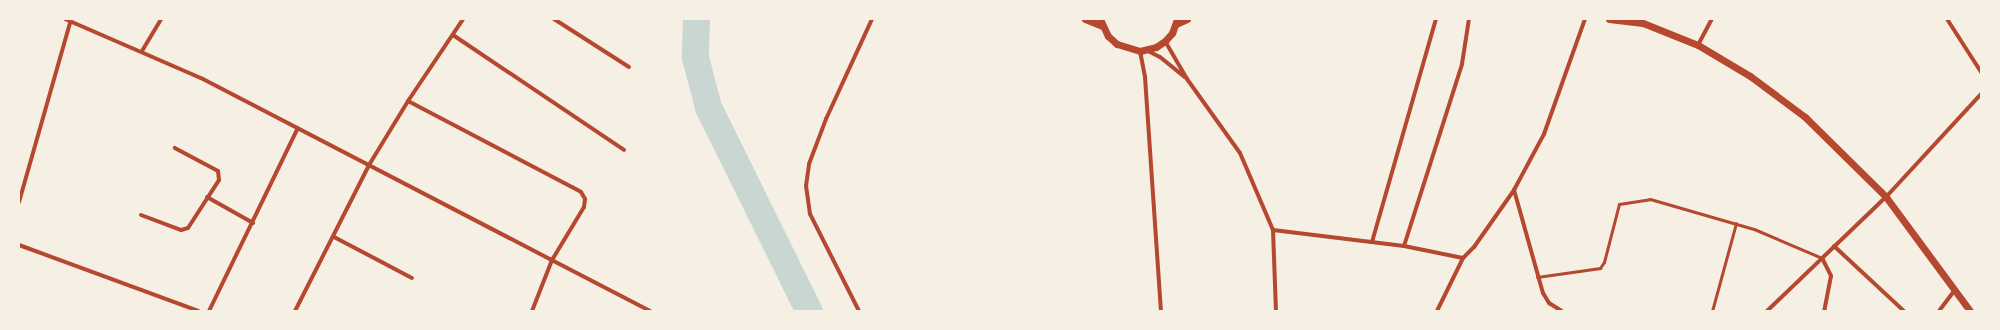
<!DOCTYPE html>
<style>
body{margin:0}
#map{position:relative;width:2000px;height:330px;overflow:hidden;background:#f6efe4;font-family:"Nunito Sans",sans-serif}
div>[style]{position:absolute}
.river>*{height:27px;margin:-13.5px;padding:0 13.5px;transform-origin:13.5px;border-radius:13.5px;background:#c9d6d2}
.service>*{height:3px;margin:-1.5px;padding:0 1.5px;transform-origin:1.5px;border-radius:1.5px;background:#b5482f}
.minor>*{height:4px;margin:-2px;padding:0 2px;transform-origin:2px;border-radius:2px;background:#b5482f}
.tertiary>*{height:7px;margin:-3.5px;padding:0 3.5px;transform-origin:3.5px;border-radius:3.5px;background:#b5482f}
span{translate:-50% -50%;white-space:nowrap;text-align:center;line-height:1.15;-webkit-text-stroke:4px #f6efe4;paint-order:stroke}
.frame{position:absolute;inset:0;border:20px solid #f6efe4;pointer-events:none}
</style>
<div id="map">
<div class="river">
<div style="left:696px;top:19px;width:38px;rotate:92deg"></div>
<div style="left:695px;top:57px;width:52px;rotate:75.4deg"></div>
<div style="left:708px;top:107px;width:228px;rotate:63.7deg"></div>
</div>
<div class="service">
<div style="left:1537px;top:277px;width:64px;rotate:-8.1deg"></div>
<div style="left:1600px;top:268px;width:7px;rotate:-56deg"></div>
<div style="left:1604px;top:262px;width:60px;rotate:-75.5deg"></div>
<div style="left:1619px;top:204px;width:31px;rotate:-9deg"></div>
<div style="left:1650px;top:199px;width:108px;rotate:16.1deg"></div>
<div style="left:1754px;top:229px;width:74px;rotate:23.1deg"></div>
<div style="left:1712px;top:311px;width:91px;rotate:-74.7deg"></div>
</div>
<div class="minor">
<div style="left:65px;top:19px;width:148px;rotate:23.5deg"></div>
<div style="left:201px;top:78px;width:506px;rotate:27.43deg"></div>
<div style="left:554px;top:19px;width:89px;rotate:32.6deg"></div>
<div style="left:1947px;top:19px;width:63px;rotate:57.3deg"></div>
<div style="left:453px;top:35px;width:206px;rotate:33.9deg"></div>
<div style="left:1165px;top:41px;width:44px;rotate:59.9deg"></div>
<div style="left:1187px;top:79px;width:91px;rotate:54.4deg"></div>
<div style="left:1240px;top:153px;width:84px;rotate:66.8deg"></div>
<div style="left:1273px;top:230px;width:81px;rotate:87.9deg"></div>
<div style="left:1698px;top:45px;width:30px;rotate:-62deg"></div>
<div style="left:1146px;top:50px;width:16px;rotate:27deg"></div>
<div style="left:1160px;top:57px;width:32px;rotate:39deg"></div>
<div style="left:142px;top:51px;width:37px;rotate:-59deg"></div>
<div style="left:1140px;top:51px;width:26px;rotate:79deg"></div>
<div style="left:1145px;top:77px;width:235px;rotate:86.1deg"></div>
<div style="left:408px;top:101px;width:185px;rotate:27.7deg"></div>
<div style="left:572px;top:187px;width:10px;rotate:29deg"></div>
<div style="left:581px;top:192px;width:8px;rotate:60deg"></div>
<div style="left:585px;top:199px;width:8px;rotate:97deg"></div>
<div style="left:584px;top:207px;width:62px;rotate:121.1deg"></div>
<div style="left:552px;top:260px;width:55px;rotate:111.4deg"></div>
<div style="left:1514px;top:190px;width:107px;rotate:74.3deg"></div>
<div style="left:1543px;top:293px;width:12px;rotate:59deg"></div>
<div style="left:1549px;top:303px;width:15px;rotate:32deg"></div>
<div style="left:207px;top:197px;width:53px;rotate:29.5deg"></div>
<div style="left:19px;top:202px;width:189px;rotate:-74.1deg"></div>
<div style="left:141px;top:215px;width:43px;rotate:20.6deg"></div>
<div style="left:181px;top:230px;width:7px;rotate:-16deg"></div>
<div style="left:188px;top:228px;width:57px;rotate:-57.1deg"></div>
<div style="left:219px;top:180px;width:9px;rotate:-96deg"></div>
<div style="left:218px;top:171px;width:49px;rotate:-151.9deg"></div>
<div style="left:1273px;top:230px;width:132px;rotate:7deg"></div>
<div style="left:1404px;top:246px;width:60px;rotate:11.5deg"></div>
<div style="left:1463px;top:258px;width:16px;rotate:-45deg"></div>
<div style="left:1474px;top:247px;width:70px;rotate:-54.9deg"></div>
<div style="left:1514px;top:190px;width:64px;rotate:-61.8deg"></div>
<div style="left:1544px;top:134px;width:122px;rotate:-70.4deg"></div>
<div style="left:334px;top:237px;width:88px;rotate:27.7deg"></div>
<div style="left:1372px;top:242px;width:232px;rotate:-74deg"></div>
<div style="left:19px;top:245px;width:191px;rotate:20.2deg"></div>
<div style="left:1404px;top:246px;width:191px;rotate:-72.3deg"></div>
<div style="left:1462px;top:64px;width:46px;rotate:-81.2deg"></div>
<div style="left:1834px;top:246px;width:96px;rotate:42.9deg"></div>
<div style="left:1822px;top:258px;width:20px;rotate:63deg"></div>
<div style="left:1831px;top:276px;width:36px;rotate:101deg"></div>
<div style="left:209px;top:311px;width:203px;rotate:-64.1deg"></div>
<div style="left:295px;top:311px;width:164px;rotate:-63.1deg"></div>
<div style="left:369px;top:165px;width:75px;rotate:-58.6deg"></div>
<div style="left:408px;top:101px;width:99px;rotate:-56.1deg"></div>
<div style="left:859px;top:311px;width:109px;rotate:-116.8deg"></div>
<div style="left:810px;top:214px;width:28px;rotate:-98deg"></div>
<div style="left:806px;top:186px;width:22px;rotate:-82deg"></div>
<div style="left:809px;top:164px;width:48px;rotate:-69.3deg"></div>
<div style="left:826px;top:119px;width:110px;rotate:-65.3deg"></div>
<div style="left:1437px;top:311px;width:59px;rotate:-63.9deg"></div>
<div style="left:1767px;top:311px;width:165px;rotate:-43.8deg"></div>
<div style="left:1886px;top:197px;width:140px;rotate:-47.3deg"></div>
<div style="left:1939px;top:311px;width:26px;rotate:-53deg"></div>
</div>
<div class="tertiary">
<div style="left:1085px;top:19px;width:18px;rotate:22deg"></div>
<div style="left:1100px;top:19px;width:19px;rotate:65deg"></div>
<div style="left:1108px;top:36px;width:12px;rotate:42deg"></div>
<div style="left:1117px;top:44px;width:24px;rotate:17deg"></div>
<div style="left:1140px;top:51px;width:16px;rotate:-14deg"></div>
<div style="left:1156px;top:47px;width:11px;rotate:-34deg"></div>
<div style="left:1165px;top:41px;width:11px;rotate:-49deg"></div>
<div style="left:1172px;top:33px;width:15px;rotate:-70deg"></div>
<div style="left:1609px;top:19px;width:34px;rotate:7deg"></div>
<div style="left:1643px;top:23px;width:59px;rotate:21.8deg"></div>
<div style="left:1698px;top:45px;width:61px;rotate:30.8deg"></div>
<div style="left:1750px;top:76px;width:69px;rotate:36.7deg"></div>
<div style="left:1805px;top:117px;width:114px;rotate:44.6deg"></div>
<div style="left:1886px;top:197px;width:142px;rotate:53.6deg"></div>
<div style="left:1176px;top:24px;width:12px;rotate:-24deg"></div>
</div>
<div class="frame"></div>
</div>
